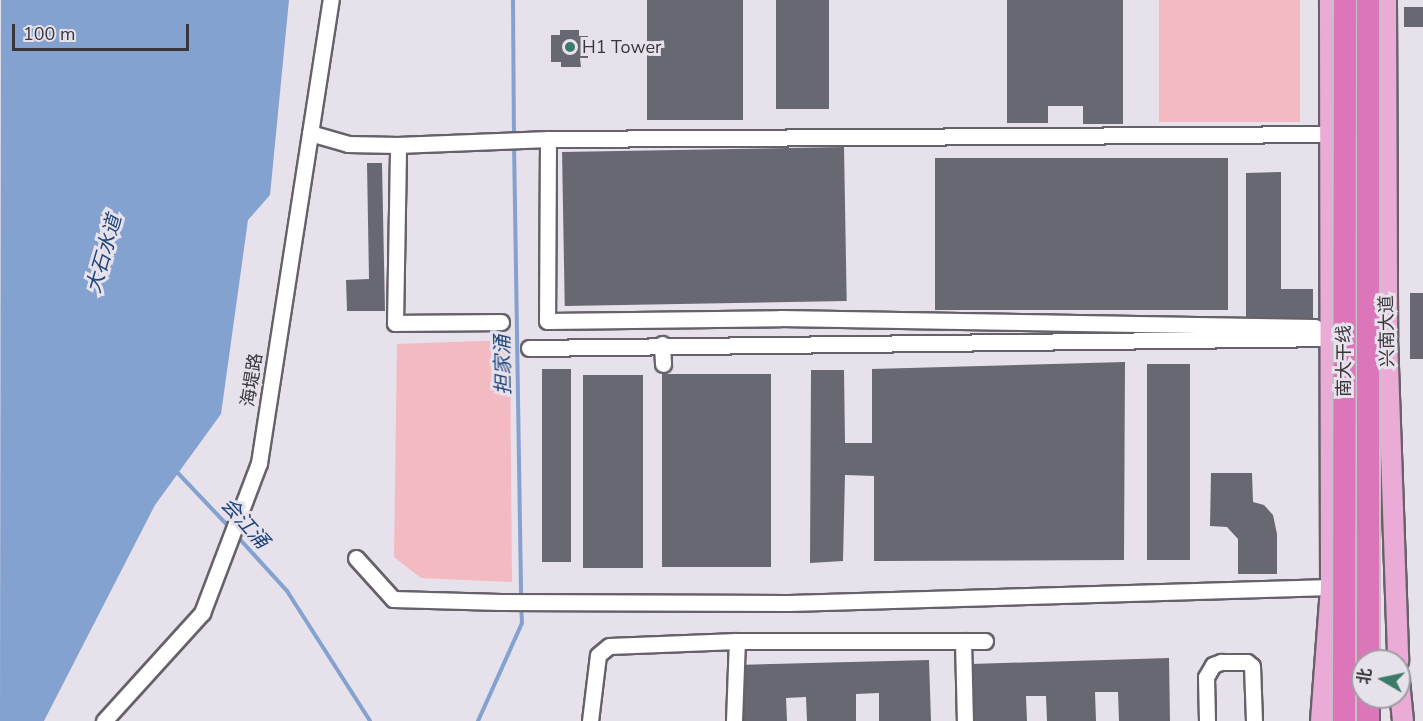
<!DOCTYPE html>
<meta charset="utf-8">
<style>
body{margin:0}
#map{position:relative;width:1423px;height:721px;overflow:hidden;background:#e7e1eb;font-family:"Nunito Sans","Noto Sans SC",sans-serif}
div>[style]{position:absolute}
.green>*{inset:0;background:#f3bac2;transform-origin:0 0}
.water>*{inset:0;background:#84a2cf}
.stream>*{height:4px;margin:-2px;padding:0 2px;transform-origin:2px;border-radius:2px;background:#84a2cf}
.building>*{inset:0;background:#686872;transform-origin:0 0}
.roads{filter:drop-shadow(2px 0 #67616a) drop-shadow(-2px 0 #67616a) drop-shadow(0 2px #67616a) drop-shadow(0 -2px #67616a)}
.minor>*{height:15px;margin:-7.5px;padding:0 7.5px;transform-origin:7.5px;border-radius:7.5px;background:#fff}
.major>*{height:20px;margin:-10px;padding:0 10px;transform-origin:10px;border-radius:10px;background:#eaacd6}
.highway>*{height:22px;margin:-11px;padding:0 11px;transform-origin:11px;border-radius:11px;background:#dc75ba}
.bridges{filter:drop-shadow(2px 0 #c3c3c4) drop-shadow(-2px 0 #c3c3c4) drop-shadow(0 2px #c3c3c4) drop-shadow(0 -2px #c3c3c4)}
.highway-bridge>*{height:22px;margin:-11px;padding:0 11px;transform-origin:11px;border-radius:11px;background:#dc75ba}
.dots>*{width:16px;height:16px;translate:-50% -50%;box-sizing:border-box;border:3px solid #e7e1eb;border-radius:50%}
span{translate:-50% -50%;white-space:nowrap;text-align:center;line-height:1.15;-webkit-text-stroke:6px #e7e1eb;paint-order:stroke}
.poi-label{font-size:18px;color:#38363a}
.left{translate:0 -50%;text-align:left}
.street-label{font-size:18px;color:#38363a}
.water-label{font-size:20px;color:#1d457c;font-style:italic}
.north{position:absolute;left:1351px;top:649px;width:60px;height:60px;box-sizing:border-box;background:#e7e1eb;border:2px solid #a19da4;border-radius:50%;rotate:279deg;font-size:16px;font-weight:700;line-height:24px;text-align:center;color:#38363a}
.north::after{content:'';display:block;margin:auto;width:21px;height:27px;background:#3b7b6a;clip-path:polygon(50% 0,100% 100%,50% 72%,0 100%)}
.scale{position:absolute;left:12px;top:24px;width:177px;height:27px;box-sizing:border-box;border:3px solid #38363a;border-top:0;padding-left:8px;font-size:18px;line-height:21px;white-space:nowrap;color:#38363a;-webkit-text-stroke:4px #e7e1eb;paint-order:stroke}
</style>
<div id="map">
<div class="green">
<div style="left:1159px;top:0;width:141px;height:122px"></div>
<div style="clip-path:polygon(510px 340px,512px 582px,421px 578px,394px 557px,397px 344px)"></div>
</div>
<div class="water">
<div style="clip-path:polygon(1px 0,289px 0,270px 195px,248px 220px,221px 414px,155px 505px,44px 721px,0 721px)"></div>
</div>
<div class="stream">
<div style="left:513px;top:0;width:136px;rotate:89.6deg"></div>
<div style="left:514px;top:143px;width:455px;rotate:89.1deg"></div>
<div style="left:176px;top:471px;width:80px;rotate:46.5deg"></div>
<div style="left:236px;top:535px;width:76px;rotate:47.7deg"></div>
<div style="left:287px;top:591px;width:154px;rotate:57.4deg"></div>
<div style="left:478px;top:721px;width:107px;rotate:-65.8deg"></div>
<div style="left:522px;top:623px;width:18px;rotate:-93deg"></div>
</div>
<div class="building">
<div style="left:647px;top:0;width:96px;height:120px"></div>
<div style="left:776px;top:0;width:53px;height:109px"></div>
<div style="clip-path:polygon(1007px 0,1123px 0,1123px 124px,1083px 124px,1083px 106px,1048px 106px,1048px 123px,1007px 123px)"></div>
<div style="left:1404px;top:7px;width:19px;height:20px"></div>
<div style="clip-path:polygon(560px 30px,579px 30px,579px 36px,588px 36px,588px 58px,580px 58px,581px 67px,561px 67px,561px 62px,551px 62px,551px 35px,560px 35px)"></div>
<div style="left:844px;top:147px;width:154px;height:282px;rotate:89deg"></div>
<div style="left:1228px;top:158px;width:152px;height:293px;rotate:90deg"></div>
<div style="clip-path:polygon(367px 163px,382px 163px,385px 311px,347px 311px,346px 280px,369px 279px)"></div>
<div style="clip-path:polygon(1281px 172px,1281px 289px,1313px 289px,1313px 320px,1246px 320px,1246px 173px)"></div>
<div style="left:1410px;top:293px;width:13px;height:66px"></div>
<div style="clip-path:polygon(1125px 362px,1124px 560px,874px 561px,874px 476px,845px 475px,843px 561px,810px 563px,811px 370px,844px 370px,845px 443px,872px 443px,872px 369px)"></div>
<div style="left:1147px;top:364px;width:43px;height:196px"></div>
<div style="left:542px;top:369px;width:29px;height:193px"></div>
<div style="left:771px;top:374px;width:193px;height:109px;rotate:90deg"></div>
<div style="left:583px;top:375px;width:60px;height:193px"></div>
<div style="clip-path:polygon(1211px 473px,1252px 473px,1253px 502px,1264px 505px,1273px 515px,1277px 534px,1277px 574px,1238px 574px,1238px 539px,1227px 527px,1210px 526px)"></div>
<div style="clip-path:polygon(1169px 658px,1170px 721px,1119px 721px,1118px 692px,1095px 692px,1096px 721px,1047px 721px,1046px 696px,1026px 696px,1027px 721px,973px 721px,971px 664px)"></div>
<div style="clip-path:polygon(929px 660px,931px 721px,879px 721px,879px 693px,856px 694px,856px 721px,807px 721px,806px 697px,786px 698px,787px 721px,736px 721px,735px 665px)"></div>
</div>
<div class="roads">
<div class="minor">
<div style="left:310px;top:133px;width:40px;rotate:16deg"></div>
<div style="left:348px;top:144px;width:50px;rotate:1.1deg"></div>
<div style="left:548px;top:139px;width:792px;rotate:-0.36deg"></div>
<div style="left:501px;top:322px;width:106px;rotate:179.5deg"></div>
<div style="left:395px;top:323px;width:178px;rotate:-89deg"></div>
<div style="left:398px;top:145px;width:150px;rotate:-2.3deg"></div>
<div style="left:548px;top:139px;width:182px;rotate:90.3deg"></div>
<div style="left:547px;top:321px;width:233px;rotate:-0.7deg"></div>
<div style="left:780px;top:318px;width:535px;rotate:0.96deg"></div>
<div style="left:662px;top:344px;width:20px;rotate:87deg"></div>
<div style="left:529px;top:348px;width:803px;rotate:-0.71deg"></div>
<div style="left:356px;top:558px;width:55px;rotate:47.9deg"></div>
<div style="left:393px;top:599px;width:108px;rotate:1.6deg"></div>
<div style="left:501px;top:602px;width:288px;rotate:0.2deg"></div>
<div style="left:789px;top:603px;width:542px;rotate:-1.69deg"></div>
<div style="left:963px;top:641px;width:80px;rotate:88.6deg"></div>
<div style="left:104px;top:721px;width:146px;rotate:-47.8deg"></div>
<div style="left:202px;top:613px;width:160px;rotate:-69.2deg"></div>
<div style="left:259px;top:463px;width:469px;rotate:-81.2deg"></div>
<div style="left:590px;top:721px;width:66px;rotate:-83.1deg"></div>
<div style="left:598px;top:655px;width:14px;rotate:-39deg"></div>
<div style="left:609px;top:646px;width:128px;rotate:-2.2deg"></div>
<div style="left:737px;top:641px;width:248px"></div>
<div style="left:734px;top:721px;width:80px;rotate:-87.9deg"></div>
<div style="left:1207px;top:721px;width:44px;rotate:-91.3deg"></div>
<div style="left:1206px;top:677px;width:14px;rotate:-60deg"></div>
<div style="left:1213px;top:665px;width:9px;rotate:-21deg"></div>
<div style="left:1221px;top:662px;width:26px"></div>
<div style="left:1247px;top:662px;width:6px;rotate:39deg"></div>
<div style="left:1252px;top:666px;width:55px;rotate:87.9deg"></div>
</div>
<div class="major">
<div style="left:1386px;top:0;width:338px;rotate:89.8deg"></div>
<div style="left:1387px;top:338px;width:323px;rotate:88deg"></div>
<div style="left:1399px;top:681px;width:40px;rotate:84.3deg"></div>
<div style="left:1321px;top:721px;width:134px;rotate:-85.7deg"></div>
<div style="left:1331px;top:587px;width:587px;rotate:-90.1deg"></div>
</div>
<div class="highway">
<div style="left:1368px;top:697px;width:24px;rotate:90deg"></div>
</div>
</div>
<div class="bridges">
<div class="highway-bridge">
<div style="left:1368px;top:661px;width:661px;rotate:-90deg"></div>
<div style="left:1344px;top:721px;width:721px;rotate:-89.92deg"></div>
</div>
</div>
<div class="dots">
<div style="left:570px;top:47px;background:#3b7b6a"></div>
</div>
<div class="poi-label">
<span class="left" style="left:582px;top:47px">H1 Tower</span>
</div>
<div class="street-label">
<span style="left:1387px;top:331px;rotate:-91deg">兴南大道</span>
<span style="left:1344px;top:361px;rotate:-90deg">南大干线</span>
<span style="left:252px;top:380px;rotate:-81deg">海堤路</span>
</div>
<div class="water-label">
<span style="left:104px;top:254px;rotate:-74deg">大石水道</span>
<span style="left:503px;top:365px;rotate:-91deg">担家涌</span>
<span style="left:245px;top:523px;rotate:48deg">会江涌</span>
</div>
<div class="north">北</div>
<div class="scale">100 m</div>
</div>
